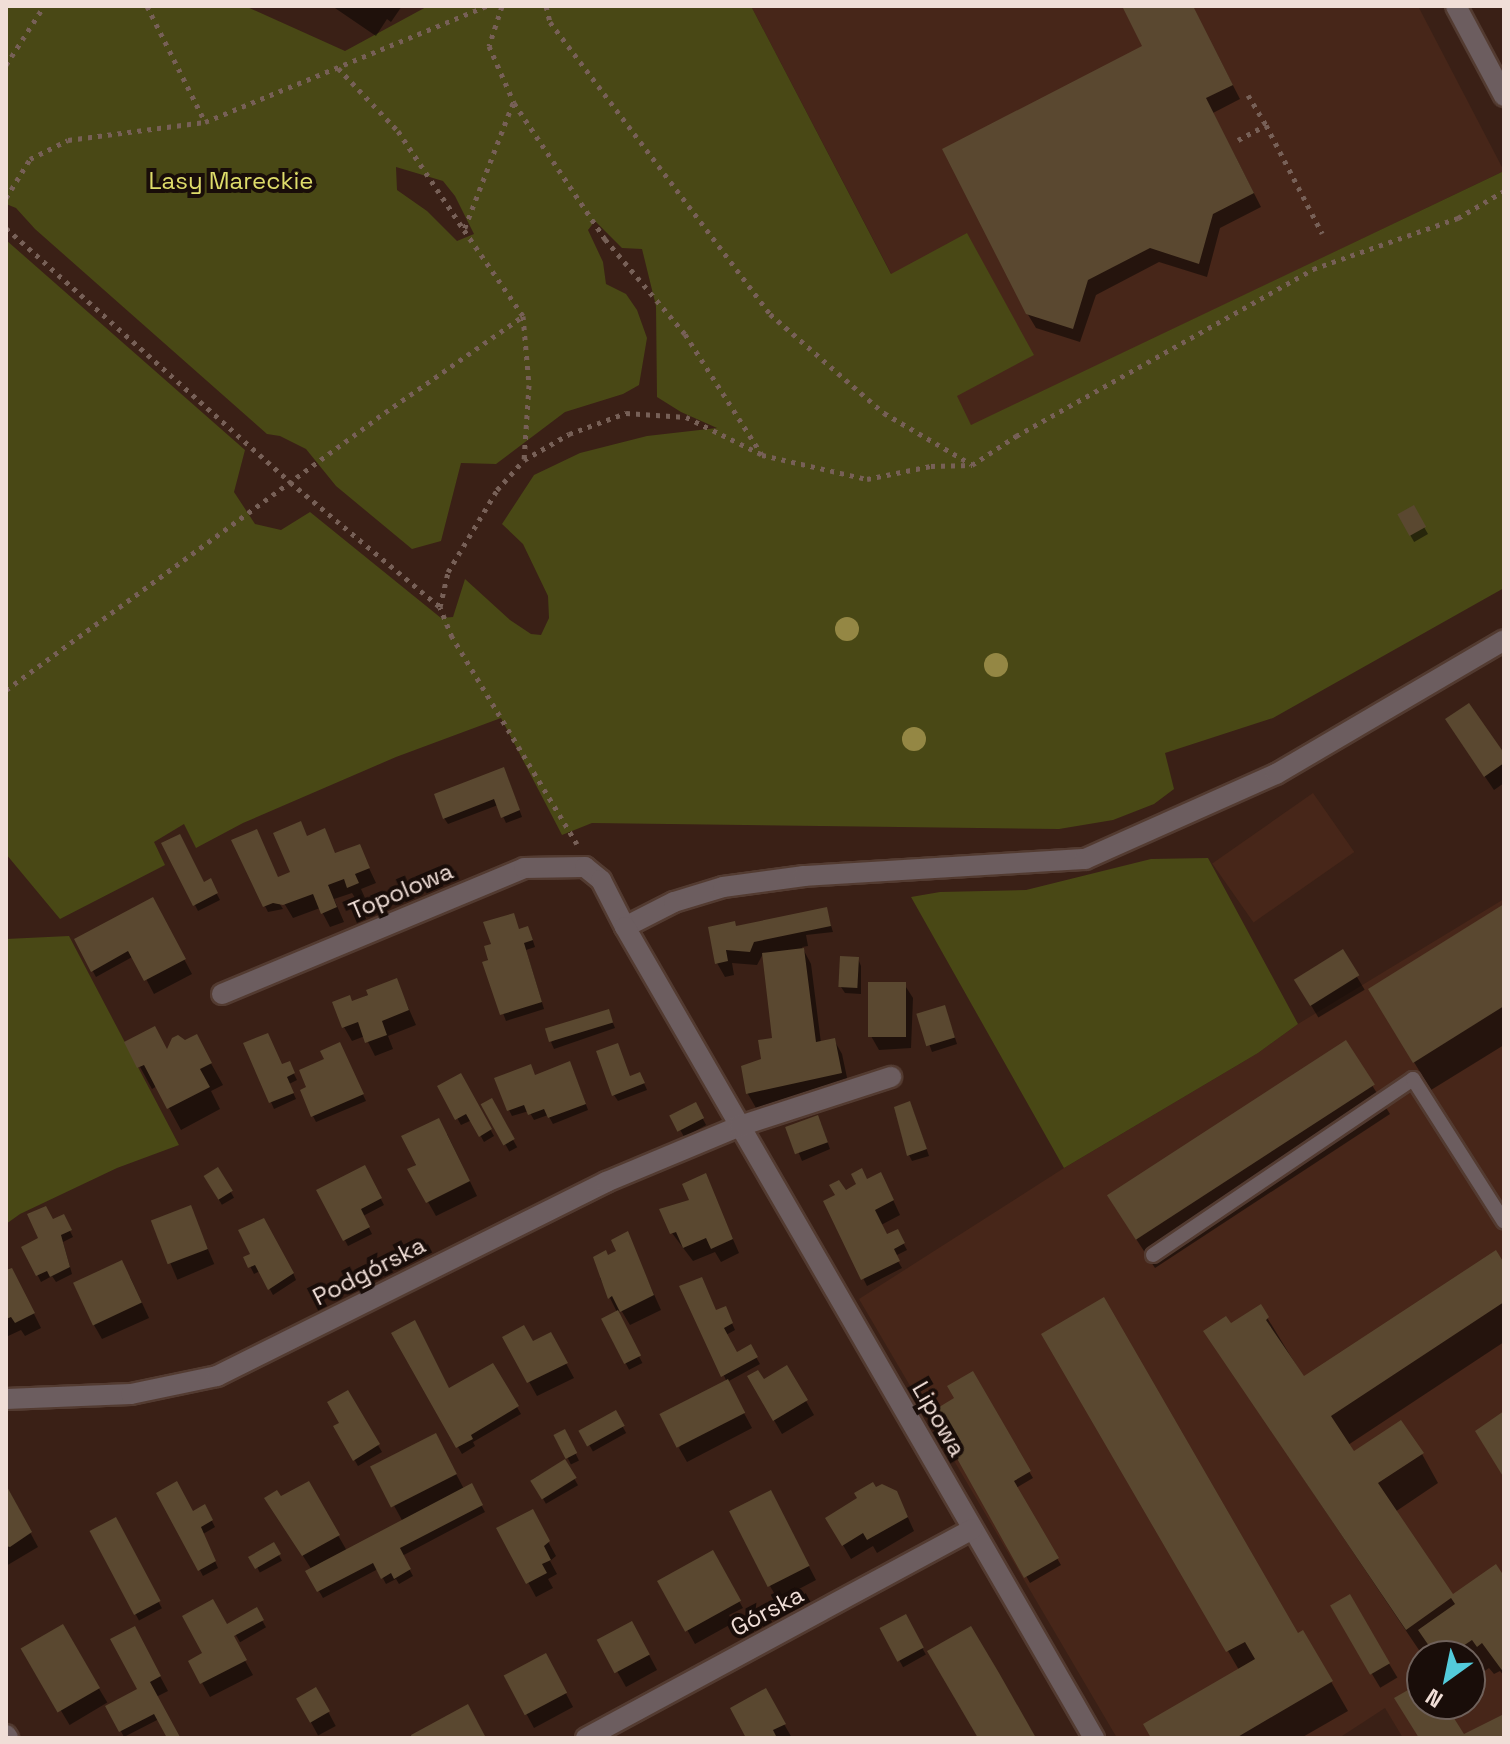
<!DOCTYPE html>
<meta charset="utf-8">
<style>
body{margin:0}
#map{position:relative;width:1510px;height:1744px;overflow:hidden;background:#3a2016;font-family:"Space Grotesk",sans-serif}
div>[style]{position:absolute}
.built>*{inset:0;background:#472619;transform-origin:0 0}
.green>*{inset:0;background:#494815}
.shadow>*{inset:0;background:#0007;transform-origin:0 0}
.building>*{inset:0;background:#5a4830;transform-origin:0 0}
.path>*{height:5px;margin-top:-2.5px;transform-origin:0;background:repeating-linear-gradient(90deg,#776057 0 4px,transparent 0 10px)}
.roads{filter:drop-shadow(2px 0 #533b31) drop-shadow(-2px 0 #533b31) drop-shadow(0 2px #533b31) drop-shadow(0 -2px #533b31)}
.lane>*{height:14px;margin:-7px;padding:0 7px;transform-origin:7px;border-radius:7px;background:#6c5d5f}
.street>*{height:20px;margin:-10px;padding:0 10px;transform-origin:10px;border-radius:10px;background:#6c5d5f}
.trees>*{width:24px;height:24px;margin:-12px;border-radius:50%;background:#948744}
span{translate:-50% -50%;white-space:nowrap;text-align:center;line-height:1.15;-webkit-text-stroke:8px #190d09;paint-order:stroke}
.park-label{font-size:24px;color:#dedc6a}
.street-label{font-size:24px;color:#f0ded7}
.frame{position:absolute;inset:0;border:8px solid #f0ded7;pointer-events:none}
.north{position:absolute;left:1406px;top:1640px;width:80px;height:80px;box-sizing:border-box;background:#190d09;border:2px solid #6f615b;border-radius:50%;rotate:213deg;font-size:22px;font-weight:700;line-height:32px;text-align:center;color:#f0ded7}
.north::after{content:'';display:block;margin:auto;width:28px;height:36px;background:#53cbdb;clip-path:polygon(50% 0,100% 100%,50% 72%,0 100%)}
</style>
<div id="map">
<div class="built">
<div style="clip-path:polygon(751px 6px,1418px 6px,1504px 171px,971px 426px)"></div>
<div style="left:1313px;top:793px;width:72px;height:123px;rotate:55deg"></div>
<div style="clip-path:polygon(evenodd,1504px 899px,1504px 1738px,1403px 1738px,1385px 1708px,1339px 1738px,1117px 1738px,859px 1299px,1064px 1168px,1258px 1053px,1298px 1024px,1504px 899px,1422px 1656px,1470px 1656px,1470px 1704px,1422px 1704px,1422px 1656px)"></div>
</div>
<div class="green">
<div style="clip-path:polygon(evenodd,6px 6px,245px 6px,345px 51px,428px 6px,751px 6px,891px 274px,967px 233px,1034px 355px,957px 396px,971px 425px,1504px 171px,1504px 588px,1273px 718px,1165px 753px,1174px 789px,1154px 804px,1113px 820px,1059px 829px,592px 823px,562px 835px,501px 718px,396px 757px,243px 823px,196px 848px,184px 824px,154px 842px,165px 865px,60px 919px,6px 854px,6px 240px,245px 450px,234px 492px,255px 524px,281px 530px,310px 512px,441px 618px,453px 617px,465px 579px,510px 620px,531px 634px,541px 635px,549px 618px,548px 596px,523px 544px,502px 524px,534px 475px,580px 453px,647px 436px,717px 428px,681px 412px,657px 397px,656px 306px,642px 249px,622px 248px,595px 221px,588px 230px,603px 262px,606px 284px,626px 294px,637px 310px,647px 338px,639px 385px,623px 394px,565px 412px,496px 464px,461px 463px,441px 541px,412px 549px,336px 486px,306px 449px,280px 436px,267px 434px,35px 229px,16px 208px,6px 204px,6px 6px,396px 167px,443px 181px,455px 196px,474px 234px,457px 241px,427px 211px,397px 190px,396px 167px)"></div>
<div style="clip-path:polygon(1208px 858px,1298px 1024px,1258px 1053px,1064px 1168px,911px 897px,940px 892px,1026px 890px,1151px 859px)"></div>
<div style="clip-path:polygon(69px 936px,179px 1145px,117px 1168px,20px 1214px,6px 1224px,6px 939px)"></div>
</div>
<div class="shadow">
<div style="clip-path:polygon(402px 6px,391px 22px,387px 19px,376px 36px,332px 6px)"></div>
<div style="clip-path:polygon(1124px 6px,1192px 6px,1240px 99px,1213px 113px,1261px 207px,1220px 228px,1207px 277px,1159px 262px,1096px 295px,1080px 342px,1036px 328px,1027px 313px,1145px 47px)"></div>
<div style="left:1413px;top:508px;width:30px;height:16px;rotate:60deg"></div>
<div style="clip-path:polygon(1456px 734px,1504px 757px,1504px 783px,1494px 790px)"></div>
<div style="clip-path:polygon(507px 776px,522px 817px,506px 823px,498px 805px,448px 824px,444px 818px)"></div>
<div style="clip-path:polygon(307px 838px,336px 856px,359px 847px,376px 883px,361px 889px,365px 898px,357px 901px,352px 893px,334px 899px,344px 922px,330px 927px,320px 908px,293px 918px,278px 893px,274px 895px,283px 909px,268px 912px,265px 906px,278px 879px,293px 873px)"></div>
<div style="clip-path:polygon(164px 844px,204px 884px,210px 881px,220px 900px,198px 911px)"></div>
<div style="clip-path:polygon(1504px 906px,1504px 1045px,1431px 1090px,1387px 1018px)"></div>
<div style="clip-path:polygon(826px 910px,833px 932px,806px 935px,808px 946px,802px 947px,811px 964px,821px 1043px,834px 1040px,842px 1054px,849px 1087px,756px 1108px,748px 1094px,743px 1067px,763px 1061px,774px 1039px,764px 952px,757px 965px,732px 963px,734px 975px,725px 977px,717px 963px,736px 928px)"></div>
<div style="clip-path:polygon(160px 914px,192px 974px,154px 994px,134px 956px,96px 977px,76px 940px)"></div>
<div style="clip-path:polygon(519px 931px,531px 935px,535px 947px,526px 950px,544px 1009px,506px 1021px,484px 963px)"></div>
<div style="left:1342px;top:952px;width:44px;height:54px;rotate:59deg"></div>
<div style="clip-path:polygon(858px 959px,861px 966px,861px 994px,845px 993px,841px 987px)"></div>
<div style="clip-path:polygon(396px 980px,416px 1025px,388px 1036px,393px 1049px,375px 1056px,365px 1036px,352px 1041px,344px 1027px,352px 1003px)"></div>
<div style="clip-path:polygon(904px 984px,913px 998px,911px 1048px,879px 1050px,871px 1036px)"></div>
<div style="clip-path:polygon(608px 1011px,615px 1028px,554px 1049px,551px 1042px)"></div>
<div style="clip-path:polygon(947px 1014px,957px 1044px,932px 1052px,919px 1016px)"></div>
<div style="clip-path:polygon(1345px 1042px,1390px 1114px,1155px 1268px,1127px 1225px)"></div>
<div style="clip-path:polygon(127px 1043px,208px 1058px,223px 1085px,211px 1091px,220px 1109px,181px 1130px,157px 1086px,152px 1089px)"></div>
<div style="clip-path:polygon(246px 1044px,292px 1070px,297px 1080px,289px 1084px,296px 1099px,274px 1109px)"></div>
<div style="clip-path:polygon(342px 1051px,366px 1101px,316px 1122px,313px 1116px)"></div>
<div style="clip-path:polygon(573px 1070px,588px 1110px,553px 1124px,548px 1115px,534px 1120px,529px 1111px,512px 1116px,509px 1110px,535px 1077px)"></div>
<div style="clip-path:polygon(460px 1076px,494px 1136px,484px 1142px,472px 1120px,461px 1125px,440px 1087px)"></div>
<div style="clip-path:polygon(630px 1078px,643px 1081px,647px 1090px,618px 1101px,614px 1095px)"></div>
<div style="left:491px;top:1100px;width:54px;height:9px;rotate:61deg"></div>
<div style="left:695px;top:1105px;width:23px;height:25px;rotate:61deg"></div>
<div style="clip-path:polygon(913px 1110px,929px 1156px,912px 1161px,909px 1155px)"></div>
<div style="clip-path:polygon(821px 1124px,830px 1149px,802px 1161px,789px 1129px)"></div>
<div style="clip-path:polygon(447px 1134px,477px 1196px,436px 1216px,410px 1170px)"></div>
<div style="clip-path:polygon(364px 1167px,384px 1205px,363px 1216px,372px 1234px,348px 1246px,319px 1191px)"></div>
<div style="left:218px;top:1170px;width:32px;height:14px;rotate:60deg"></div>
<div style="clip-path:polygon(705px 1176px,739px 1253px,721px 1262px,715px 1252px,693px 1261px,672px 1233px)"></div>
<div style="clip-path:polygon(888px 1189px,900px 1215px,881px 1225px,887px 1237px,897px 1232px,907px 1250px,895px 1256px,902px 1268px,867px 1286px,825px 1202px,845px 1192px)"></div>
<div style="left:190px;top:1207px;width:62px;height:40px;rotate:67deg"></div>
<div style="clip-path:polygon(63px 1217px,73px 1237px,63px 1242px,72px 1274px,56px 1282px,52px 1276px,41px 1282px,24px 1248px,41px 1239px,53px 1222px)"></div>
<div style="clip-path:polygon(627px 1234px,661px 1310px,630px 1325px,621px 1310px,617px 1312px,600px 1278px,604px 1275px,608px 1257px,618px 1252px)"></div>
<div style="clip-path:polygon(246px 1258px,291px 1268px,296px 1280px,273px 1295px,260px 1271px,254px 1274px)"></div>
<div style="clip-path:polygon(1504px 1267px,1504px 1342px,1348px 1445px,1353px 1454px,1422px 1454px,1438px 1483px,1395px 1512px,1452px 1597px,1504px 1579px,1504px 1676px,1500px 1671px,1494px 1674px,1489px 1668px,1470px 1681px,1470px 1656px,1435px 1656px,1433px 1651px,1423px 1656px,1205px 1332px,1231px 1326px,1260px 1306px,1304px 1378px)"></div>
<div style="clip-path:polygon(6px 1273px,19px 1284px,41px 1328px,25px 1336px,21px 1330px,6px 1337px)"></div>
<div style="clip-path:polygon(130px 1277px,149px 1318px,102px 1339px,94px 1325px)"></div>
<div style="clip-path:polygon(682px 1288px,716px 1312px,728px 1315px,735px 1330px,726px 1335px,736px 1354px,750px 1347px,760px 1364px,727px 1382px,752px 1428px,687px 1462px,679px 1448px,727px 1382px)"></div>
<div style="left:617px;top:1313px;width:56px;height:15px;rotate:63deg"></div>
<div style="clip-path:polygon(393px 1334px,448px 1390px,492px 1365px,521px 1414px,473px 1442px,475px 1446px,462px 1454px)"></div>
<div style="clip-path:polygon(550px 1334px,574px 1378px,537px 1396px,505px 1338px,532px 1344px)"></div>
<div style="clip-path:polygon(1044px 1335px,1297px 1635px,1303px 1633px,1348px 1711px,1301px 1738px,1153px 1738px,1239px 1670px)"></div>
<div style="clip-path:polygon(787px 1368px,814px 1415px,782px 1434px,749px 1377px,764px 1382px)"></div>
<div style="clip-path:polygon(972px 1374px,1033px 1478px,1016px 1488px,1061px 1565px,1030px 1583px,933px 1413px,957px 1399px)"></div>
<div style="clip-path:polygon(347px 1393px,382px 1452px,358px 1466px,336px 1427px,341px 1424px)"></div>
<div style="left:615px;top:1413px;width:23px;height:38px;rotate:61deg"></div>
<div style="left:564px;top:1431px;width:33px;height:9px;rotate:63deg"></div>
<div style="clip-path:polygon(447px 1457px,464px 1489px,471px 1486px,485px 1512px,402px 1556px,413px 1576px,399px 1584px,396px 1579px,386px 1584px,378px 1569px,323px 1598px,308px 1572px,312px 1570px,275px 1512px,281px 1499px,308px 1483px,347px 1551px,403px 1522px,374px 1469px)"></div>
<div style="left:564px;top:1461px;width:28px;height:37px;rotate:60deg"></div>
<div style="clip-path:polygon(6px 1488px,38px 1547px,6px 1566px)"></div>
<div style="clip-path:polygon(875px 1489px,900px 1500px,914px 1531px,877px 1553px,873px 1546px,851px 1559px,828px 1519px)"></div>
<div style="clip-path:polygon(159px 1493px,192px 1513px,204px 1506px,215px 1527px,203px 1534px,218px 1568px,203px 1576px)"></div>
<div style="clip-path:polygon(778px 1507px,816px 1580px,778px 1600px,770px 1586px)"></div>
<div style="clip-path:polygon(532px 1512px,556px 1556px,550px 1561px,557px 1574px,548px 1579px,553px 1588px,536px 1597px,499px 1529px)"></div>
<div style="left:115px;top:1520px;width:100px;height:26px;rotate:62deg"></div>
<div style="left:273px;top:1544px;width:19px;height:25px;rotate:62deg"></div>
<div style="clip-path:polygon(712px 1553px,743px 1608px,729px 1615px,733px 1623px,695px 1644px,660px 1581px)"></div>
<div style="left:1349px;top:1597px;width:94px;height:20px;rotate:59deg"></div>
<div style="clip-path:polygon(212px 1602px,253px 1675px,210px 1697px,190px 1661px,205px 1654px)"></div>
<div style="left:256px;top:1610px;width:20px;height:30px;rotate:60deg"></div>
<div style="left:905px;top:1617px;width:43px;height:26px;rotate:61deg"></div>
<div style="left:62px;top:1627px;width:88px;height:44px;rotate:59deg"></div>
<div style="clip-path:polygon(640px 1638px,657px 1670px,626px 1687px,600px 1641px)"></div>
<div style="clip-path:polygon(142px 1643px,168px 1691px,156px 1697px,179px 1738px,169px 1738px,159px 1719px,124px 1737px,108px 1707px,140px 1690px)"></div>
<div style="clip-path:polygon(553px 1669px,573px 1707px,534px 1728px,506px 1676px)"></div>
<div style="left:316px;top:1689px;width:42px;height:20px;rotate:62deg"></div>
<div style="clip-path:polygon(765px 1691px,792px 1738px,748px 1738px)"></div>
</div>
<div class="building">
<div style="clip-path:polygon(1122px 6px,1193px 6px,1233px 85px,1206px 98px,1254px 193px,1213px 214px,1199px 264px,1150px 248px,1088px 280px,1073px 329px,1026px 314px,942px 149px,1142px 46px)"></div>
<div style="left:1414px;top:505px;width:25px;height:19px;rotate:61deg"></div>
<div style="clip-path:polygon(1469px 703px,1504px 753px,1504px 763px,1484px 777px,1445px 719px)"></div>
<div style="clip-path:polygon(504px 767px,520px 810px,501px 818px,494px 799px,443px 819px,434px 794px)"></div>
<div style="clip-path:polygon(301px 821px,307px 836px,325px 828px,335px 853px,360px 844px,370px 868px,355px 874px,359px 883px,347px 888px,344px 879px,328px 885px,337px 907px,321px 914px,313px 894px,283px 905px,273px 903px,263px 907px,231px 840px,257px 829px,278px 877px,290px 872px,273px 833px)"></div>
<div style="clip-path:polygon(180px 834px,204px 882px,211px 878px,218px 893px,193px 906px,161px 843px)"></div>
<div style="clip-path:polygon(153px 897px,186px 959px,144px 981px,128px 951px,91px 972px,74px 939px)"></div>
<div style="clip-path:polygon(1504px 904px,1504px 1006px,1413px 1063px,1368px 989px)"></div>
<div style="clip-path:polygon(827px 907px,831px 926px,754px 942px,750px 952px,726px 950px,728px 961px,715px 964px,708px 927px,735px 921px,736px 926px)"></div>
<div style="clip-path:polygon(514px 913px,519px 929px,528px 926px,533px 940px,524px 943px,542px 1002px,500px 1015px,482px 962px,488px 960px,484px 946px,491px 944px,483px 922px)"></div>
<div style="clip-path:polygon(804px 948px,816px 1042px,835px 1038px,842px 1073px,746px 1094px,741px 1066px,761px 1059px,758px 1040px,772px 1038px,762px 953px)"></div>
<div style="left:1343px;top:949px;width:31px;height:58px;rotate:58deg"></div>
<div style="left:840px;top:956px;width:19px;height:31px;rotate:3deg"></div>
<div style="clip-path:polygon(397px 978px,409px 1010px,382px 1021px,387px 1035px,365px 1043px,358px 1022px,342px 1028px,332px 1002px,350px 995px,352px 1001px,368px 995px,366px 990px)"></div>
<div style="left:868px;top:982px;width:38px;height:55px"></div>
<div style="left:945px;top:1005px;width:34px;height:30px;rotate:73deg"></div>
<div style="left:609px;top:1009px;width:14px;height:67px;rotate:73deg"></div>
<div style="clip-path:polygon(155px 1026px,167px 1049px,172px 1038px,178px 1035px,185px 1040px,197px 1034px,212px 1063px,200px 1069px,210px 1087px,167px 1109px,144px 1065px,137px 1068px,124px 1042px)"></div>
<div style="clip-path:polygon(268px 1033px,282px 1064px,290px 1061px,295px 1073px,287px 1077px,294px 1093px,269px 1103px,243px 1043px)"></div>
<div style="left:1346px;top:1040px;width:53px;height:285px;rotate:57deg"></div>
<div style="clip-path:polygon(340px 1042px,364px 1094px,311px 1117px,300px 1090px,306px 1087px,299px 1070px,324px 1059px,320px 1051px)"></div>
<div style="clip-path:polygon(618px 1043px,630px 1076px,640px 1072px,645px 1083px,612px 1096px,596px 1051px)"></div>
<div style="clip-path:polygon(570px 1061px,586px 1104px,548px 1118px,544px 1109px,528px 1115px,524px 1105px,507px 1111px,494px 1078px,531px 1064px,535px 1075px)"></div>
<div style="clip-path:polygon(461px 1073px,492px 1129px,479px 1137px,466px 1114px,455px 1120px,437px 1086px)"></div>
<div style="left:492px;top:1098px;width:47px;height:13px;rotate:61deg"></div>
<div style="clip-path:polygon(910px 1101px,927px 1149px,907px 1156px,894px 1107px)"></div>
<div style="left:696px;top:1102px;width:18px;height:30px;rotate:63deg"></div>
<div style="left:818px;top:1115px;width:29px;height:35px;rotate:70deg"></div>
<div style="clip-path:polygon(439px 1118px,470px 1181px,426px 1203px,407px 1169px,416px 1165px,401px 1136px)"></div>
<div style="clip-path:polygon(365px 1165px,382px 1198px,361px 1209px,370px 1227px,343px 1241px,316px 1190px)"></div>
<div style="left:218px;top:1167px;width:28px;height:17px;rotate:58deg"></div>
<div style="clip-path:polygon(862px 1168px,867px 1179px,881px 1172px,894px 1200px,875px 1210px,887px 1234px,898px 1229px,905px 1243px,894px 1249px,900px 1261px,861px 1280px,823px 1201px,835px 1195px,829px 1185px,839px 1180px,846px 1190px,856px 1184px,851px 1174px)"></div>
<div style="clip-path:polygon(706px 1173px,733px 1239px,711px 1249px,706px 1238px,683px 1248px,676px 1232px,670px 1234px,659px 1209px,689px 1200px,682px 1184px)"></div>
<div style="left:191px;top:1205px;width:47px;height:43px;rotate:69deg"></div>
<div style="clip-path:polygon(46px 1206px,53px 1219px,64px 1214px,72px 1230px,61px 1235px,70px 1267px,50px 1277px,47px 1271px,36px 1276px,21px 1247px,38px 1238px,27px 1214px)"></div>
<div style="clip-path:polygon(264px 1218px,294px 1273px,268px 1290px,255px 1265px,248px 1268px,243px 1257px,250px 1254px,238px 1230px)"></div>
<div style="clip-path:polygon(628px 1231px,654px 1295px,620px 1312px,612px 1296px,608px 1299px,593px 1257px,606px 1250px,608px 1255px,616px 1251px,611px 1240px)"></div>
<div style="clip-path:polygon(1496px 1250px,1504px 1263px,1504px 1302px,1331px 1416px,1354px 1451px,1401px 1420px,1424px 1453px,1378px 1483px,1453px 1594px,1496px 1564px,1504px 1576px,1504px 1673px,1482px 1643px,1477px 1647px,1472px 1640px,1448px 1656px,1436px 1656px,1418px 1630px,1455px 1604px,1451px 1598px,1406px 1630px,1203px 1331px,1226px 1316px,1231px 1323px,1261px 1304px,1269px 1317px,1266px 1320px,1304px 1376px)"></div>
<div style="left:122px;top:1260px;width:47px;height:54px;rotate:65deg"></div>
<div style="clip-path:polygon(12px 1268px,35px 1313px,15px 1323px,11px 1317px,6px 1319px,6px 1270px)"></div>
<div style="clip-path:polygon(702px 1277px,716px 1310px,726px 1306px,733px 1323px,724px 1328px,737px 1352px,751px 1344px,758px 1357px,721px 1377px,679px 1286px)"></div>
<div style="clip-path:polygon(1104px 1297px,1298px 1633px,1303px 1630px,1333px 1681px,1236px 1738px,1151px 1738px,1143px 1724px,1255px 1659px,1245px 1642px,1226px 1652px,1041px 1334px)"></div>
<div style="left:618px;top:1310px;width:51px;height:19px;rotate:63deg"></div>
<div style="clip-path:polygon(415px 1320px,449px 1388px,493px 1363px,519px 1406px,471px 1435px,473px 1439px,456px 1448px,391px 1333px)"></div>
<div style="clip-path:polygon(524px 1325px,533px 1341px,551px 1332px,568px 1363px,527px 1383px,502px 1337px)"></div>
<div style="clip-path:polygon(787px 1365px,808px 1400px,773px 1421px,747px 1376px,758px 1370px,764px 1379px)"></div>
<div style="clip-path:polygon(973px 1371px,1031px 1471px,1014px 1481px,1059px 1558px,1024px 1578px,931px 1412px,954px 1398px,947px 1386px)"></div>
<div style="left:728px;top:1379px;width:38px;height:77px;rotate:63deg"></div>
<div style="clip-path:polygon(348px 1390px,380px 1444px,353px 1461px,333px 1426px,339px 1423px,327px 1402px)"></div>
<div style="left:616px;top:1410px;width:18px;height:43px;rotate:61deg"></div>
<div style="clip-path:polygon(1504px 1411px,1504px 1478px,1475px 1431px)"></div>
<div style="left:565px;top:1429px;width:27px;height:13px;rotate:63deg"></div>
<div style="left:436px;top:1433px;width:46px;height:74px;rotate:63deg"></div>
<div style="left:565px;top:1459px;width:22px;height:41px;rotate:58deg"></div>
<div style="clip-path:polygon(177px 1481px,193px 1511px,205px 1504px,213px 1520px,201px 1527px,216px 1561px,198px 1571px,156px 1493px)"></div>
<div style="clip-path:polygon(309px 1481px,340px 1535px,302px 1556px,264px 1498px,277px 1490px,281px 1496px)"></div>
<div style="clip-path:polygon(873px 1482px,876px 1487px,882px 1484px,897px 1491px,908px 1517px,867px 1540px,863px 1533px,842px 1546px,825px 1518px,857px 1498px,854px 1493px)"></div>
<div style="clip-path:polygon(472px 1483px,483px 1505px,400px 1548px,411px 1569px,394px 1579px,391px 1573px,381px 1579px,373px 1563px,317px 1592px,305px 1571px)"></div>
<div style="clip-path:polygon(6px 1485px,32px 1532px,10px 1547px,6px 1546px)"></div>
<div style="left:771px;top:1490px;width:85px;height:47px;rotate:63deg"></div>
<div style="clip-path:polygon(533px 1509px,550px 1541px,544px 1546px,551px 1560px,542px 1564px,547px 1573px,526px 1584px,496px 1528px)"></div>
<div style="left:116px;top:1517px;width:95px;height:30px;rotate:62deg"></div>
<div style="left:274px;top:1542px;width:14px;height:30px;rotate:60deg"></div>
<div style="left:713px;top:1550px;width:58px;height:64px;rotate:61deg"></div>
<div style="left:1350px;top:1594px;width:80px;height:23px;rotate:60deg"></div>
<div style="clip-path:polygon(213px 1599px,227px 1624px,257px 1607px,264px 1620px,234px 1636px,247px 1660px,200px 1684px,188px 1661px,202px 1653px,182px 1616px)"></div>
<div style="left:906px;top:1614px;width:38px;height:30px;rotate:62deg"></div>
<div style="left:632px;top:1621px;width:38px;height:40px;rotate:62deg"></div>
<div style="left:63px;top:1624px;width:74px;height:49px;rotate:60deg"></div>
<div style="clip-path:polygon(135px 1626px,161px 1676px,150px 1682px,180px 1737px,177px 1738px,167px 1738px,154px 1714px,119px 1732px,105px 1706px,137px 1689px,110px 1639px)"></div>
<div style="clip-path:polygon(971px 1626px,999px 1673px,1036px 1738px,978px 1738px,927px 1651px)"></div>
<div style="left:546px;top:1653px;width:45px;height:48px;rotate:62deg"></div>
<div style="clip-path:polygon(1422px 1682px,1422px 1704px,1445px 1704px,1464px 1734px,1504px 1714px,1504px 1738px,1419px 1738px,1394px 1698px)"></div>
<div style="left:316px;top:1687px;width:28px;height:23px;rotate:60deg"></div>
<div style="clip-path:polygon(766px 1688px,786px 1724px,773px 1730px,777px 1738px,746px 1738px,730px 1708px)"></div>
<div style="clip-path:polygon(468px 1704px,486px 1738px,412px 1738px,411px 1735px)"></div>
</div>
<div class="path">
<div style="left:147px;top:6px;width:130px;rotate:63.4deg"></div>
<div style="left:502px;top:6px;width:42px;rotate:108deg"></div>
<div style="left:489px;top:46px;width:62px;rotate:66.3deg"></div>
<div style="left:514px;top:103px;width:164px;rotate:56.2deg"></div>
<div style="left:605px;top:239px;width:124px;rotate:49.9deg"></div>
<div style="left:685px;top:334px;width:143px;rotate:57.5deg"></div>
<div style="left:762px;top:455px;width:108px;rotate:12.9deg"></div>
<div style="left:867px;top:479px;width:65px;rotate:-11.5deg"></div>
<div style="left:931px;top:466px;width:41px;rotate:-1.4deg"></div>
<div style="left:972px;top:465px;width:53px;rotate:-33.4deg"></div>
<div style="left:1016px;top:436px;width:341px;rotate:-29.3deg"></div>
<div style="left:1313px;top:269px;width:154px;rotate:-19.4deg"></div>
<div style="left:1458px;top:218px;width:53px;rotate:-30.4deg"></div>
<div style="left:546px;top:6px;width:16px;rotate:76deg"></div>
<div style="left:550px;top:22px;width:366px;rotate:53deg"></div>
<div style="left:770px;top:314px;width:151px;rotate:41deg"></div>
<div style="left:884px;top:413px;width:101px;rotate:30.4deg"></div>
<div style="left:6px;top:65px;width:70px;rotate:-57.2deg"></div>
<div style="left:338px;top:68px;width:87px;rotate:46.4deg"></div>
<div style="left:398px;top:131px;width:119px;rotate:56.3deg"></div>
<div style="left:1248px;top:95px;width:35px;rotate:59deg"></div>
<div style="left:513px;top:103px;width:136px;rotate:111.1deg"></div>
<div style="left:464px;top:230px;width:104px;rotate:55.5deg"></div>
<div style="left:523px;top:316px;width:69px;rotate:85deg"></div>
<div style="left:529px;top:385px;width:75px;rotate:93.8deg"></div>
<div style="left:1238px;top:140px;width:32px;rotate:-28deg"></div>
<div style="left:1266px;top:125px;width:122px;rotate:62.6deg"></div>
<div style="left:6px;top:198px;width:46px;rotate:-58.4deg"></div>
<div style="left:30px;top:159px;width:42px;rotate:-26.6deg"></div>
<div style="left:68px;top:140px;width:138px;rotate:-7.5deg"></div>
<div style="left:205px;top:122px;width:305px;rotate:-22.4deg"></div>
<div style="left:6px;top:228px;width:381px;rotate:41.8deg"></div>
<div style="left:290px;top:482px;width:195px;rotate:39.8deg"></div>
<div style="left:6px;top:690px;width:460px;rotate:-36.2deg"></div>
<div style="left:377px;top:418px;width:178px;rotate:-34.9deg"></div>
<div style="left:577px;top:844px;width:242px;rotate:-121.1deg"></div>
<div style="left:452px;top:637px;width:32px;rotate:-112deg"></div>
<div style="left:440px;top:607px;width:36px;rotate:-77deg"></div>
<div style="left:448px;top:572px;width:96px;rotate:-59.1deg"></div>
<div style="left:497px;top:490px;width:40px;rotate:-48deg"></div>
<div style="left:524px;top:460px;width:52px;rotate:-30deg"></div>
<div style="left:569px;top:434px;width:61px;rotate:-20.2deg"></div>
<div style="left:626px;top:413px;width:60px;rotate:3.8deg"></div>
<div style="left:686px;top:417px;width:84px;rotate:26.3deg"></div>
</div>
<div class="roads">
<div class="lane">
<div style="left:1153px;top:1255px;width:314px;rotate:-34.1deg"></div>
<div style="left:1413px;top:1079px;width:169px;rotate:57.5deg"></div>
</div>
<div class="street">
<div style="left:1456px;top:6px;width:102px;rotate:61.9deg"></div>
<div style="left:625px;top:927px;width:55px;rotate:-27deg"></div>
<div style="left:674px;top:902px;width:51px;rotate:-17deg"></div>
<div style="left:723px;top:887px;width:82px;rotate:-7.7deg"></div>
<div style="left:804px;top:876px;width:282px;rotate:-3.5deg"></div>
<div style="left:1085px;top:859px;width:209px;rotate:-24deg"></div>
<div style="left:1276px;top:774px;width:264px;rotate:-30.4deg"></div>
<div style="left:222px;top:994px;width:327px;rotate:-22.6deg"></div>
<div style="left:524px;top:868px;width:61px;rotate:-0.9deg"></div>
<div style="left:585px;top:867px;width:21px;rotate:39deg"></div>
<div style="left:601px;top:880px;width:53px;rotate:62.9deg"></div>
<div style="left:625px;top:927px;width:937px;rotate:59.96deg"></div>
<div style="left:6px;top:1399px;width:125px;rotate:-2.3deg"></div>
<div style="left:131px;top:1394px;width:88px;rotate:-11.8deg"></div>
<div style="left:217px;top:1376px;width:435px;rotate:-26.5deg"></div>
<div style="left:606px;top:1182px;width:145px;rotate:-22.7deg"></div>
<div style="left:740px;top:1126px;width:159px;rotate:-18deg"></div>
<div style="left:6px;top:1735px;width:4px;rotate:56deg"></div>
<div style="left:586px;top:1738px;width:439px;rotate:-28.4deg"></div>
</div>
</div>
<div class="trees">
<div style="left:847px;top:629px"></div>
<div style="left:996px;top:665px"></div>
<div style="left:914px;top:739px"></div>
</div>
<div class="park-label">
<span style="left:231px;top:181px">Lasy Mareckie</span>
</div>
<div class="street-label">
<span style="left:401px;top:891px;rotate:-23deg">Topolowa</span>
<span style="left:369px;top:1271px;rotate:-27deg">Podgórska</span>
<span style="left:939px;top:1419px;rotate:60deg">Lipowa</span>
<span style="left:767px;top:1611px;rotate:-28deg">Górska</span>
</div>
<div class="frame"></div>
<div class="north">N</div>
</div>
